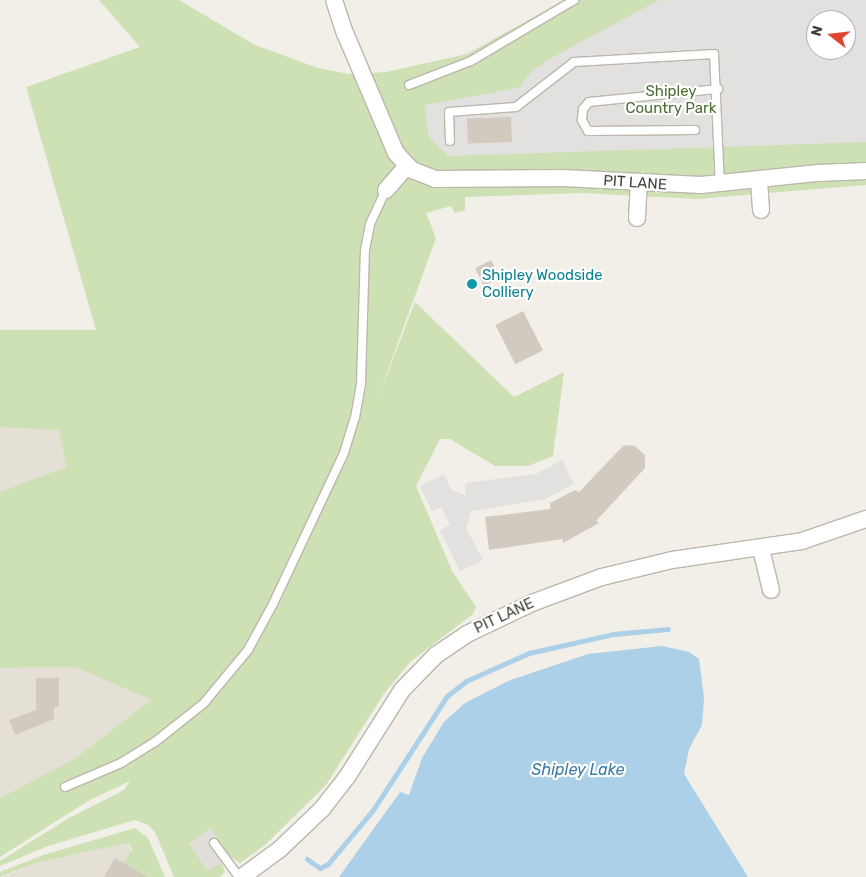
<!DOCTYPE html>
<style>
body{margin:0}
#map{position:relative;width:866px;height:877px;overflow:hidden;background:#f2eee8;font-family:Rubik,sans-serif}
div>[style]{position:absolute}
.residential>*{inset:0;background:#e5e0d6}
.industrial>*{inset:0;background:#e1ddd9;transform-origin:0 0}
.green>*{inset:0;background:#cee1b5}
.parking>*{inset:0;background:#e3e1df}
.water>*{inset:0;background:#abd0e7}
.stream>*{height:5px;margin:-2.5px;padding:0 2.5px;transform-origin:2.5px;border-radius:2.5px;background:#abd0e7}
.building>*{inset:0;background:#d2cabe;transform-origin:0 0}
.roads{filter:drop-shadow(1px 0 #bcb6ab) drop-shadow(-1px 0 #bcb6ab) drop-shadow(0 1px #bcb6ab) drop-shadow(0 -1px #bcb6ab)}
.lane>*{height:8px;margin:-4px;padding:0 4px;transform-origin:4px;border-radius:4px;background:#fff}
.street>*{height:16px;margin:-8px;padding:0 8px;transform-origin:8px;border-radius:8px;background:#fff}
.dots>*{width:14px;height:14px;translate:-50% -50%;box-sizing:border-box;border:2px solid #fff;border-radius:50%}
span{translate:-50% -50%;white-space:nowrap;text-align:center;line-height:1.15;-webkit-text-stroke:4.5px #fff;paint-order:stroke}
.park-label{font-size:15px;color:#4a6f31}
.street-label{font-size:15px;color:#443f37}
.culture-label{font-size:15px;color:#0d838f}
.left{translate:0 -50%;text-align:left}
.water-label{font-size:16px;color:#3d7ba3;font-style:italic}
.north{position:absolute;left:806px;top:10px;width:50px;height:50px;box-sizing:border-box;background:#fff;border:1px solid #b4b2af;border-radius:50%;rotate:286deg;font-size:14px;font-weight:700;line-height:20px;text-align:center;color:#443f37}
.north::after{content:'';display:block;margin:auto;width:18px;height:22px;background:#e04530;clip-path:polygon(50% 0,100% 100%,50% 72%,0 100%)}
</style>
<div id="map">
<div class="residential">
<div style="clip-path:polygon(16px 426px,59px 430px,66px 468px,0 492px,0 427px)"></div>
<div style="clip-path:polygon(75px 667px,151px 700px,74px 759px,0 798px,0 668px)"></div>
<div style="clip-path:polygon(129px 843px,134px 869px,132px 877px,2px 877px,35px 863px)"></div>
</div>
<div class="industrial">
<div style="left:211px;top:828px;width:34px;height:28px;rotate:53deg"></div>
</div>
<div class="green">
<div style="clip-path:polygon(evenodd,99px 0,179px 0,255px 45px,318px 68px,349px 74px,386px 72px,467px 54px,564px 0,866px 0,866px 185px,697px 199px,582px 193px,465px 197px,465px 210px,455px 213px,451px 206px,426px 213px,436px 238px,376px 403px,415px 302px,514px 397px,564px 372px,553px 456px,528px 466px,495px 466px,450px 439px,440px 439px,416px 486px,452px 571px,476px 607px,473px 614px,410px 662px,383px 695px,326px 785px,265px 845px,240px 863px,229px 856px,211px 828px,189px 844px,208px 871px,221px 862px,225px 872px,220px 877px,174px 877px,155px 832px,148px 825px,135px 820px,48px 846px,0 866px,0 861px,69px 818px,124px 790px,130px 781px,88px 801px,0 857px,0 798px,74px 759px,151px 700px,75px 667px,0 668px,0 492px,66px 467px,59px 430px,0 427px,0 330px,96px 330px,26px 87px,140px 47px,99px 0,816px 20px,846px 20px,846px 50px,816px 50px,816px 20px)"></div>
<div style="clip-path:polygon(135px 828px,148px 838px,165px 877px,132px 877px,134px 869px,124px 863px,132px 850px,129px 843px,35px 863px,0 877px,0 872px,43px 855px)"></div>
</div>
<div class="parking">
<div style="clip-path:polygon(evenodd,659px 0,866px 0,866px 142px,448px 156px,428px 136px,425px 105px,518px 88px,533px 70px,555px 56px,659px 0,816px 20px,846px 20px,846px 50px,816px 50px,816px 20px)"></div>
<div style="clip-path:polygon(562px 460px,574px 484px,545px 499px,471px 511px,466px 528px,483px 560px,460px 571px,440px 530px,450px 525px,441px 507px,432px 511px,420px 486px,444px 474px,451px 490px,466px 495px,465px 483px,536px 474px)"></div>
</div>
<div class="water">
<div style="clip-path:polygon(662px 646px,689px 652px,699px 659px,704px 698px,702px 725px,689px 749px,684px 774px,748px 877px,339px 877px,400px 792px,409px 795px,422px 758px,444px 722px,465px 703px,508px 681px,588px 654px)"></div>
</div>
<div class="stream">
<div style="left:307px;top:859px;width:16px;rotate:35deg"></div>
<div style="left:320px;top:868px;width:9px;rotate:-27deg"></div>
<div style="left:328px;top:864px;width:70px;rotate:-50.2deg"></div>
<div style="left:373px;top:810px;width:136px;rotate:-57deg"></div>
<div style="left:447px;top:696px;width:24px;rotate:-38deg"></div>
<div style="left:466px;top:681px;width:69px;rotate:-24deg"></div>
<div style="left:529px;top:653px;width:86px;rotate:-12.7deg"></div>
<div style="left:613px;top:634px;width:55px;rotate:-5.2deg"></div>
</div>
<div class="building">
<div style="left:511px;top:117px;width:25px;height:44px;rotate:88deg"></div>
<div style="left:491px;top:260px;width:20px;height:18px;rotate:63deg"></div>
<div style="left:523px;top:311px;width:44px;height:31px;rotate:63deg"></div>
<div style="clip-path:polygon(624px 445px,635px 446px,645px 455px,645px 468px,596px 521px,599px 523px,563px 543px,563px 539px,489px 550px,485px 517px,550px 509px,550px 503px,575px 490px,579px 492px)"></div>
<div style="clip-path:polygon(36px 678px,59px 678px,59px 707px,54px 707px,54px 719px,15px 735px,9px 720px,36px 710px)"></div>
<div style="clip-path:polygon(115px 858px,124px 863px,148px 877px,104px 877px)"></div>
</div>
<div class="roads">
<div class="lane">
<div style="left:409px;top:85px;width:66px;rotate:-21.2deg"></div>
<div style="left:471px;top:61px;width:120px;rotate:-30.6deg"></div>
<div style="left:695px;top:130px;width:107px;rotate:179.5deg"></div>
<div style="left:588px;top:131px;width:13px;rotate:-119deg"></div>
<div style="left:582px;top:120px;width:11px;rotate:-85deg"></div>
<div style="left:583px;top:109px;width:9px;rotate:-49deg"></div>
<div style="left:589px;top:102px;width:130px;rotate:-5.8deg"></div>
<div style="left:450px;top:141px;width:29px;rotate:-92deg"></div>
<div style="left:449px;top:112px;width:67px;rotate:-4.3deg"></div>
<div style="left:516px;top:107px;width:73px;rotate:-37.8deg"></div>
<div style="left:574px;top:62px;width:140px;rotate:-3.3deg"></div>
<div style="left:714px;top:54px;width:131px;rotate:87.4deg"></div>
<div style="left:65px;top:787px;width:61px;rotate:-23.2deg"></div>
<div style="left:121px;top:763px;width:40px;rotate:-32deg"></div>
<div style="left:155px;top:742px;width:63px;rotate:-38.5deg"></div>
<div style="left:204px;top:703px;width:69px;rotate:-50.3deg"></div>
<div style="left:248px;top:650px;width:52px;rotate:-61.5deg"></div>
<div style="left:273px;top:604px;width:167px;rotate:-64.8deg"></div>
<div style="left:344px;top:453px;width:37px;rotate:-73deg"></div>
<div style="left:355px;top:418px;width:36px;rotate:-80deg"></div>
<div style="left:361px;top:383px;width:133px;rotate:-88.3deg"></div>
<div style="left:365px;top:250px;width:26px;rotate:-79deg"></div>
<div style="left:370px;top:224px;width:38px;rotate:-65deg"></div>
<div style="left:214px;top:843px;width:42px;rotate:53.7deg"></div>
</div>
<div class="street">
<div style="left:334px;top:0;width:35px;rotate:72deg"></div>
<div style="left:345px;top:33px;width:130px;rotate:67deg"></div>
<div style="left:396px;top:153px;width:23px;rotate:47deg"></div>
<div style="left:412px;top:170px;width:25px;rotate:21deg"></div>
<div style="left:435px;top:179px;width:128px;rotate:-0.4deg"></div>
<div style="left:563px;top:178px;width:138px;rotate:2.9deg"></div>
<div style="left:701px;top:185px;width:118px;rotate:-5.9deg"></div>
<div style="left:818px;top:173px;width:48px;rotate:-2.4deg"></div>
<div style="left:759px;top:181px;width:29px;rotate:86deg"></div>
<div style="left:386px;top:190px;width:32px;rotate:-49deg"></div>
<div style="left:637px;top:218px;width:34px;rotate:-87deg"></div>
<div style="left:761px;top:549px;width:42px;rotate:76.3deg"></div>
<div style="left:242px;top:877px;width:47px;rotate:-36.4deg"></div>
<div style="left:280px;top:849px;width:58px;rotate:-43.6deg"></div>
<div style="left:322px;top:809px;width:41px;rotate:-52deg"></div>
<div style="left:347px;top:777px;width:103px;rotate:-57.7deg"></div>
<div style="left:402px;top:690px;width:49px;rotate:-45.8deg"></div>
<div style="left:436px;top:655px;width:37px;rotate:-34deg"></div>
<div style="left:467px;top:634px;width:72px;rotate:-25.5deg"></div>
<div style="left:532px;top:603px;width:75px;rotate:-20.4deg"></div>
<div style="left:602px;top:577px;width:72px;rotate:-13.7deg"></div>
<div style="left:672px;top:560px;width:131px;rotate:-8.3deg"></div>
<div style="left:802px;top:541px;width:68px;rotate:-19deg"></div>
</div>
</div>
<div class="dots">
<div style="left:472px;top:284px;background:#0f9aa8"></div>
</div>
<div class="park-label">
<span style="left:671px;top:100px">Shipley<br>Country Park</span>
</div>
<div class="street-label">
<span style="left:635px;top:183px;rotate:4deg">PIT LANE</span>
<span style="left:504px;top:616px;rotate:-25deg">PIT LANE</span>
</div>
<div class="culture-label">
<span class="left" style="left:482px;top:284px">Shipley Woodside<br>Colliery</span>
</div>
<div class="water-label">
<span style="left:578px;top:770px">Shipley Lake</span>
</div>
<div class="north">N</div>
</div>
